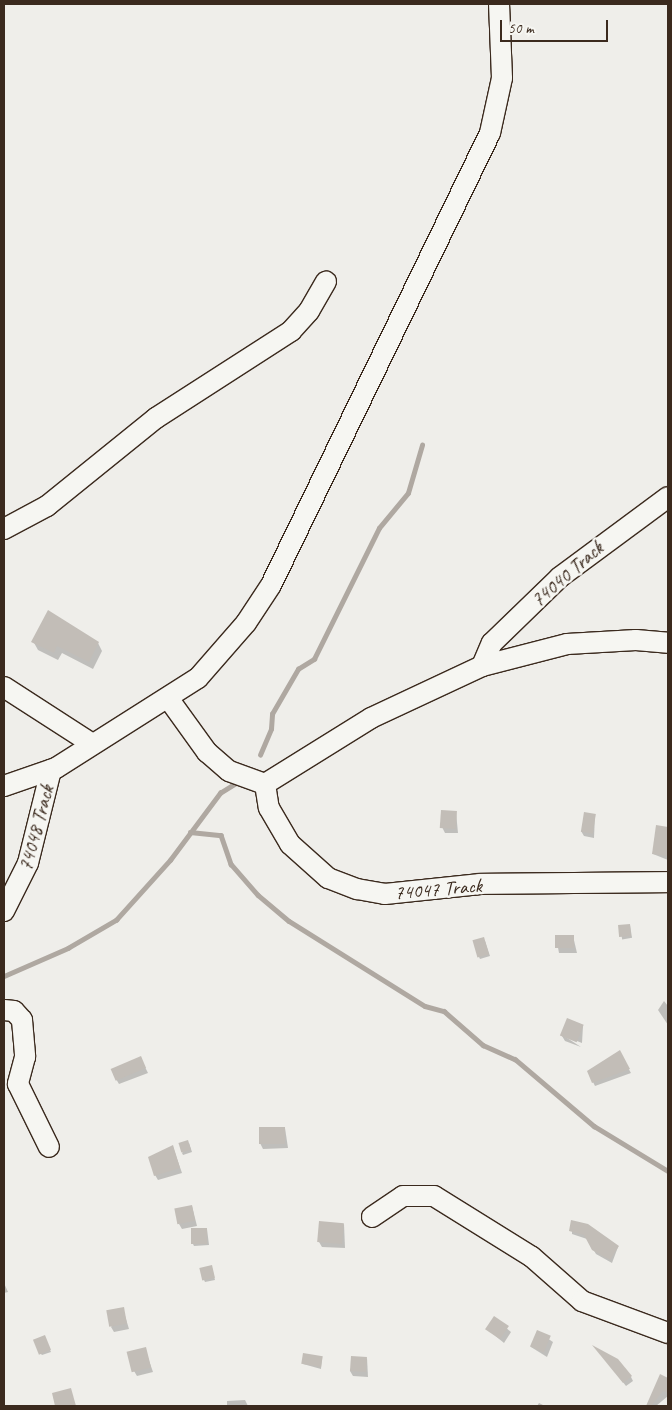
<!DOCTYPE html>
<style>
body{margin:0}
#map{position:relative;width:672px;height:1410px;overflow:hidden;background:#efeeea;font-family:Caveat,sans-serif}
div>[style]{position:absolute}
.shadow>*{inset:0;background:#0003;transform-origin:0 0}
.stream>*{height:4.5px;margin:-2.25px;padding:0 2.25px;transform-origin:2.25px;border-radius:2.25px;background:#afa8a1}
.building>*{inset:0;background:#c2bdb7;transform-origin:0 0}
.roads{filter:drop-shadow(1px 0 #3b2a1e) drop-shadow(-1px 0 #3b2a1e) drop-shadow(0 1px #3b2a1e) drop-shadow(0 -1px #3b2a1e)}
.minor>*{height:20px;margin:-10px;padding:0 10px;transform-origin:10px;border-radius:10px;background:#f6f6f2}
span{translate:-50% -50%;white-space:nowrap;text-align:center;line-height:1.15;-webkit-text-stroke:5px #f6f6f2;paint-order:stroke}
.street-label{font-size:20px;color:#3b2a1e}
.frame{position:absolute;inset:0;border:5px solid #3b2a1e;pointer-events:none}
.scale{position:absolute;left:500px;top:20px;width:108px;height:22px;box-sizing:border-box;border:2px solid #3b2a1e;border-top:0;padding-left:6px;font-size:15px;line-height:18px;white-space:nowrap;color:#3b2a1e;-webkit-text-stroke:4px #f6f6f2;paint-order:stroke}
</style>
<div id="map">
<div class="shadow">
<div style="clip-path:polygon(33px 641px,98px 643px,102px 651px,93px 669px,62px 653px,58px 660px,38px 650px)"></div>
<div style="clip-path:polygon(456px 812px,458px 833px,445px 833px,442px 827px)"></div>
<div style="clip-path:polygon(595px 815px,594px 838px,584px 836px,581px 831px)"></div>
<div style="clip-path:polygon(657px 827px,668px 828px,668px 860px,653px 854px)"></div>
<div style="left:630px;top:925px;width:13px;height:10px;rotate:81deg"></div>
<div style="clip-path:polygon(573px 936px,577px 953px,559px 953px,556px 937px)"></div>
<div style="clip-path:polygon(485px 941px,490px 956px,480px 959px,479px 957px)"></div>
<div style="clip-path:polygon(664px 1001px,668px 1006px,668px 1025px,658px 1010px)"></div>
<div style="clip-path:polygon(583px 1026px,582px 1043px,564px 1036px,581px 1047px,565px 1041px,562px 1036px)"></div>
<div style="clip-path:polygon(619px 1052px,631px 1073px,595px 1086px,593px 1082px)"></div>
<div style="clip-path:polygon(143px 1063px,148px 1073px,119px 1084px,116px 1079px)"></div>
<div style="clip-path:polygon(285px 1128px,288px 1148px,263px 1149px,260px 1143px)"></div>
<div style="clip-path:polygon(189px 1143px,192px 1152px,183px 1155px,182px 1153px)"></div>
<div style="clip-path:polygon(173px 1147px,182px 1173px,158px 1180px,155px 1175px)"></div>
<div style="clip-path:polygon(192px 1206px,197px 1226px,182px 1229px,179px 1224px)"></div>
<div style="clip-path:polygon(572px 1221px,618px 1247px,612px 1263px,596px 1254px,587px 1239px,572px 1234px)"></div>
<div style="clip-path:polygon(344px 1224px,345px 1248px,322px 1247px,319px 1242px)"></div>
<div style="clip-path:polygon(207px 1229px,209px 1245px,194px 1246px,193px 1244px)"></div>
<div style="clip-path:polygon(212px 1268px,215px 1280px,205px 1282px,204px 1280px)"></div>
<div style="clip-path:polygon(4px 1283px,8px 1292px,4px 1293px)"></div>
<div style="clip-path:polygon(123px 1309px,129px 1329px,114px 1332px,111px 1327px)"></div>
<div style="clip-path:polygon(495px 1318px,511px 1332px,504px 1343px,487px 1329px)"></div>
<div style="clip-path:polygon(538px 1332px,553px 1342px,547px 1357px,531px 1347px)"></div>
<div style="clip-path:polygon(45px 1338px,51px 1352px,42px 1355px,40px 1353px)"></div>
<div style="clip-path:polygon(596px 1348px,631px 1377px,633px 1381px,626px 1386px)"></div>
<div style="clip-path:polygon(145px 1349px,153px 1372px,137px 1376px,134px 1371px)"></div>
<div style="clip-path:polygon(322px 1358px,321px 1369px,303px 1364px)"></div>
<div style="clip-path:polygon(367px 1358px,368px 1377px,353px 1376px,350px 1371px)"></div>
<div style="clip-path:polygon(661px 1376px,668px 1379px,668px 1396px,656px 1406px,647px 1406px)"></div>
<div style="clip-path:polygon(245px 1400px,248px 1406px,227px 1406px,227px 1401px)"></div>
<div style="clip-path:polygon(539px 1403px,545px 1406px,537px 1406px)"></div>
</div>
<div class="stream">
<div style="left:260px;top:755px;width:28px;rotate:-67deg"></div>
<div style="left:271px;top:729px;width:15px;rotate:-86deg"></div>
<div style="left:272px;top:714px;width:52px;rotate:-60deg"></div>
<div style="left:298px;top:669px;width:19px;rotate:-32deg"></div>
<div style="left:314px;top:659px;width:146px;rotate:-63.6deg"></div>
<div style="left:379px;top:528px;width:45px;rotate:-50.4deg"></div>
<div style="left:408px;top:493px;width:50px;rotate:-73.7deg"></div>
<div style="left:190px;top:832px;width:31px;rotate:6deg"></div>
<div style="left:221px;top:835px;width:31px;rotate:71deg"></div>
<div style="left:231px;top:864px;width:41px;rotate:48.9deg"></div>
<div style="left:258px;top:895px;width:40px;rotate:40deg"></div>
<div style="left:289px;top:921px;width:160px;rotate:32deg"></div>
<div style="left:425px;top:1006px;width:20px;rotate:15deg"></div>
<div style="left:444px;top:1011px;width:52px;rotate:41.1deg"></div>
<div style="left:483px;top:1045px;width:35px;rotate:24deg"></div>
<div style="left:515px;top:1059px;width:104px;rotate:40.3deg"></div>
<div style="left:594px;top:1126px;width:87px;rotate:31.3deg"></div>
<div style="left:4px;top:976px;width:70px;rotate:-23.6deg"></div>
<div style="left:68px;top:948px;width:56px;rotate:-30.3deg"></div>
<div style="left:116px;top:920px;width:81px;rotate:-48deg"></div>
<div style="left:170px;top:860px;width:84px;rotate:-53.3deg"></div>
<div style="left:220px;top:793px;width:19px;rotate:-32deg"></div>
</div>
<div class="building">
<div style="clip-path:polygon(48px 610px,99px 642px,89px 662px,57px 646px,54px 653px,31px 642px)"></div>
<div style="left:441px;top:810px;width:16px;height:18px;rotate:4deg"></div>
<div style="left:584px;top:812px;width:12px;height:20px;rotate:9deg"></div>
<div style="clip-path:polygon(656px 825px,668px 827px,667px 856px,652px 854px)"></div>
<div style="left:630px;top:924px;width:12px;height:12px;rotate:85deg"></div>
<div style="left:574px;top:935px;width:13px;height:19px;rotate:90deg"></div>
<div style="left:484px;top:937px;width:18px;height:12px;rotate:74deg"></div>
<div style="left:567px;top:1018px;width:18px;height:19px;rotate:22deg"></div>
<div style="clip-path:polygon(620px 1050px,630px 1069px,592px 1083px,587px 1071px)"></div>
<div style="left:141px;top:1056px;width:13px;height:33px;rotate:67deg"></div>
<div style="left:259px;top:1127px;width:26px;height:17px"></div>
<div style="left:188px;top:1140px;width:10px;height:10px;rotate:73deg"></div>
<div style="clip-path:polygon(173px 1145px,180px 1168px,154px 1176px,148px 1157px)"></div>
<div style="left:192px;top:1205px;width:16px;height:18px;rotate:79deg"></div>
<div style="clip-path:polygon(571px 1220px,588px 1224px,619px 1246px,610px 1260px,592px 1250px,584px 1235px,569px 1231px)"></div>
<div style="left:319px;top:1221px;width:25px;height:21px;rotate:5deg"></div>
<div style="left:191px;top:1228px;width:16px;height:16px"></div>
<div style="left:212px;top:1265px;width:13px;height:13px;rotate:77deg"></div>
<div style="left:124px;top:1307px;width:17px;height:18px;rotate:80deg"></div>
<div style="left:494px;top:1316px;width:18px;height:16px;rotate:34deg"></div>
<div style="left:537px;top:1330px;width:15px;height:18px;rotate:23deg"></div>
<div style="left:45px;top:1335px;width:16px;height:13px;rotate:68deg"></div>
<div style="clip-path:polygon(592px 1345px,618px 1359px,632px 1376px,623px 1383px)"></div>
<div style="left:146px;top:1347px;width:21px;height:20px;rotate:76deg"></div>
<div style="left:303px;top:1353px;width:20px;height:11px;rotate:9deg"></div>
<div style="left:351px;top:1356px;width:16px;height:15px;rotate:4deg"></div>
<div style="clip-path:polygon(660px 1374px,668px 1378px,668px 1393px,663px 1391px,651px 1406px,646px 1406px)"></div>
<div style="clip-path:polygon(71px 1388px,76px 1406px,55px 1406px,52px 1393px)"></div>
</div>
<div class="roads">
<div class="minor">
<div style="left:4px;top:529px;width:49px;rotate:-28.1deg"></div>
<div style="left:47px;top:506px;width:140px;rotate:-38.9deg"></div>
<div style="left:156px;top:418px;width:161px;rotate:-32.8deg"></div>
<div style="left:291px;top:331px;width:27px;rotate:-48deg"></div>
<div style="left:309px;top:311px;width:34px;rotate:-60deg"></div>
<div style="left:482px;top:666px;width:25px;rotate:-67deg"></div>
<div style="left:492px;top:643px;width:95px;rotate:-44.1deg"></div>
<div style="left:560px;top:577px;width:134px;rotate:-36.5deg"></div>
<div style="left:4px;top:687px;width:103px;rotate:32.8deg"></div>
<div style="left:168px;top:698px;width:67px;rotate:54.2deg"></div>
<div style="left:207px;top:752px;width:29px;rotate:41deg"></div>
<div style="left:229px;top:771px;width:38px;rotate:20deg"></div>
<div style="left:265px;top:784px;width:125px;rotate:-31.9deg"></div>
<div style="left:371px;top:718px;width:123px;rotate:-25.1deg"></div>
<div style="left:482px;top:666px;width:88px;rotate:-14.5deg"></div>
<div style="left:567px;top:644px;width:69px;rotate:-3.3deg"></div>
<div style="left:636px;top:640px;width:32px;rotate:5deg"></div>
<div style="left:265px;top:784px;width:24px;rotate:81deg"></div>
<div style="left:269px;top:808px;width:42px;rotate:59.7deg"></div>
<div style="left:290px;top:844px;width:51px;rotate:41.8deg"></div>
<div style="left:328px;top:878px;width:31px;rotate:21deg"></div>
<div style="left:357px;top:889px;width:28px;rotate:10deg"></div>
<div style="left:385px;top:894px;width:96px;rotate:-6deg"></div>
<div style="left:480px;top:884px;width:188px;rotate:-0.6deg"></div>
<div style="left:4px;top:786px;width:55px;rotate:-19.1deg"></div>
<div style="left:56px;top:768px;width:168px;rotate:-32.4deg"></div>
<div style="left:198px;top:678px;width:73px;rotate:-48.9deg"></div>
<div style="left:246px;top:623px;width:45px;rotate:-56.7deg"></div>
<div style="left:271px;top:585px;width:502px;rotate:-64.15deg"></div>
<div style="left:490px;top:133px;width:56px;rotate:-77.7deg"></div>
<div style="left:502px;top:78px;width:74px;rotate:-92.3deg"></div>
<div style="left:4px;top:911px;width:54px;rotate:-63.4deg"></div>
<div style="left:28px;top:863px;width:96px;rotate:-76.1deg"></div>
<div style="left:4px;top:1010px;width:10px;rotate:6deg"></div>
<div style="left:14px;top:1011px;width:12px;rotate:48deg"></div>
<div style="left:22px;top:1020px;width:37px;rotate:85deg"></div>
<div style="left:25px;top:1057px;width:28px;rotate:105deg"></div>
<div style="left:18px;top:1084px;width:70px;rotate:63.8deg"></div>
<div style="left:372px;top:1217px;width:37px;rotate:-34deg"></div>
<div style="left:403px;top:1196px;width:31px"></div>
<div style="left:434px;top:1196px;width:115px;rotate:31.9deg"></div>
<div style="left:532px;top:1257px;width:67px;rotate:41.3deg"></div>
<div style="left:582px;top:1301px;width:92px;rotate:20.4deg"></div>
</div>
</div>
<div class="street-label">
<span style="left:567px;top:574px;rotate:-41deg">74040 Track</span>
<span style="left:36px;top:828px;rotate:-75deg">74048 Track</span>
<span style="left:438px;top:889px;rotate:-5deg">74047 Track</span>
</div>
<div class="frame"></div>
<div class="scale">50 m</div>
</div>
